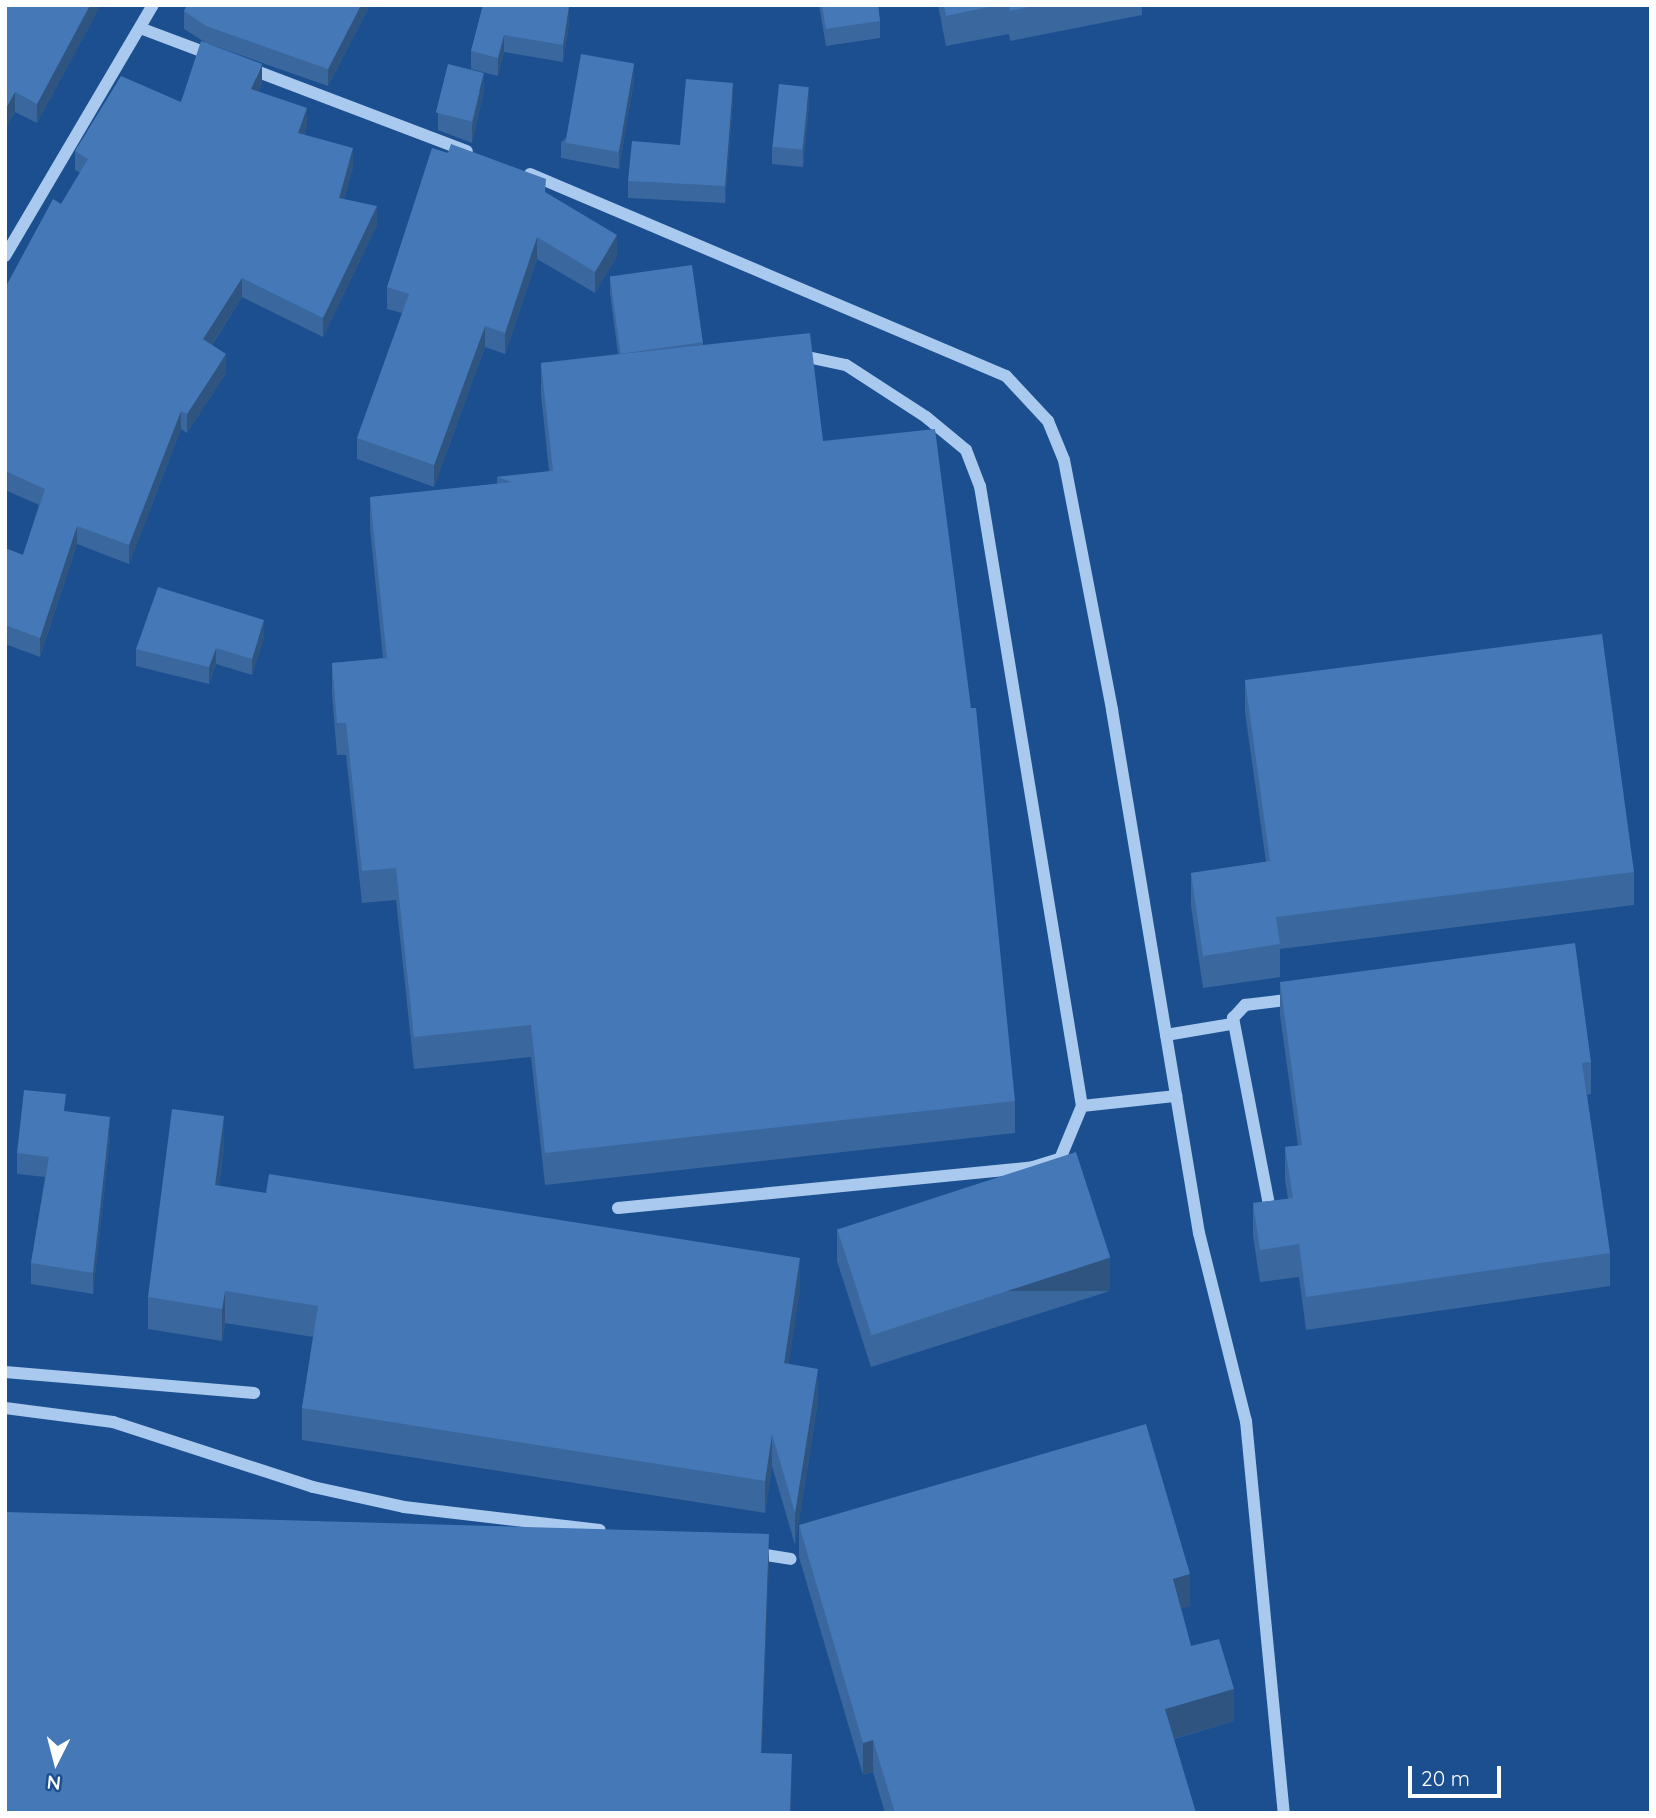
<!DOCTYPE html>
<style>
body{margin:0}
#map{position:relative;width:1656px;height:1818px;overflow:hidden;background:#1b4f8f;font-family:Quicksand,sans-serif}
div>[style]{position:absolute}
.minor>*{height:12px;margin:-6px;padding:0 6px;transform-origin:6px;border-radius:6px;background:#a9c9ee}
.wall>*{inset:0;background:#3a679d}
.shaded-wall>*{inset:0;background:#305480;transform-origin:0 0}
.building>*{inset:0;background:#4478b7;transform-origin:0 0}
span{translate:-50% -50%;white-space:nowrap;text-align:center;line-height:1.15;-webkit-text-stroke:5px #1b4f8f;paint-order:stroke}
.frame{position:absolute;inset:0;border:7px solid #fff;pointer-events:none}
.north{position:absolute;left:21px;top:1727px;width:70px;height:70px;-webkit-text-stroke:5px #1b4f8f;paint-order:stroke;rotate:186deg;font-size:19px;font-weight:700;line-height:28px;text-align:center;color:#fff}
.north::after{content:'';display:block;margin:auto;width:24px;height:32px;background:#fff;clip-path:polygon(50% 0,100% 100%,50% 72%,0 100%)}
.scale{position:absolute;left:1408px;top:1766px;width:93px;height:32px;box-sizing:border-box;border:4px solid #fff;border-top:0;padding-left:9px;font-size:21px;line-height:24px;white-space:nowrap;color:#fff;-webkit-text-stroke:5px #1b4f8f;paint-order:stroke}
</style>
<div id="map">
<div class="minor">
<div style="left:140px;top:28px;width:77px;rotate:20.6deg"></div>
<div style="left:248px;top:68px;width:234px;rotate:20.8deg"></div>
<div style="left:530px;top:174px;width:517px;rotate:22.99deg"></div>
<div style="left:1006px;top:376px;width:62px;rotate:47deg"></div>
<div style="left:1048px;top:421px;width:42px;rotate:67.7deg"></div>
<div style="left:1064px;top:460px;width:255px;rotate:79.1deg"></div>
<div style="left:1112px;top:710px;width:530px;rotate:80.56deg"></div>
<div style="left:1199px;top:1233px;width:194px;rotate:76deg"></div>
<div style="left:1246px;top:1421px;width:394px;rotate:84.5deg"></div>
<div style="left:5px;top:256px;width:291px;rotate:-59.5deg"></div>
<div style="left:798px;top:355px;width:49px;rotate:11.8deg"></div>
<div style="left:846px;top:365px;width:95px;rotate:33deg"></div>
<div style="left:926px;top:417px;width:52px;rotate:39.5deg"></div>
<div style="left:966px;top:450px;width:39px;rotate:69deg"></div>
<div style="left:980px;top:486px;width:628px;rotate:80.66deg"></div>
<div style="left:1166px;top:1035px;width:67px;rotate:-9.5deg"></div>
<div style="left:618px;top:1208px;width:417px;rotate:-5.6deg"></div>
<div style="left:1033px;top:1167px;width:28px;rotate:-17deg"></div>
<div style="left:1060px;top:1159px;width:57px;rotate:-67.5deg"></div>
<div style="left:1082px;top:1106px;width:95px;rotate:-6.1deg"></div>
<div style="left:1271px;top:1215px;width:201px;rotate:-100.9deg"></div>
<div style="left:1233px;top:1018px;width:18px;rotate:-47deg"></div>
<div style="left:1245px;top:1005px;width:49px;rotate:-7deg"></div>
<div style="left:5px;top:1372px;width:250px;rotate:4.8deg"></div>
<div style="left:5px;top:1408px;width:109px;rotate:7.4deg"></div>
<div style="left:113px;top:1422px;width:210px;rotate:18deg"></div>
<div style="left:313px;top:1487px;width:93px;rotate:12.4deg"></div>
<div style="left:404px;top:1507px;width:197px;rotate:6.7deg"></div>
<div style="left:753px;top:1553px;width:38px;rotate:9deg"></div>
</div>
<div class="wall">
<div style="clip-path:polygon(5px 5px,99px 5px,99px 8px,37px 123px,15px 112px,5px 129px)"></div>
<div style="clip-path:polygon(187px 5px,370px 5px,328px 86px,209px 44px,262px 83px,258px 92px,307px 127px,304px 135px,353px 167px,344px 199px,377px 225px,323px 337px,242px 297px,212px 345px,226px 373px,187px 433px,181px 429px,129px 564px,77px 544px,40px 657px,5px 644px,5px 548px,23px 555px,39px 505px,5px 490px,5px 288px,61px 204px,80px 173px,75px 170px,75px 151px,181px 102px,206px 43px,184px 29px,184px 11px)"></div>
<div style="clip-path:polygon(483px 5px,569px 24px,563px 62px,504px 52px,498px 76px,471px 69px,471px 51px)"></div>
<div style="clip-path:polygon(819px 5px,878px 5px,880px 21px,880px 38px,826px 46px)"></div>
<div style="clip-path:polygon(938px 5px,1142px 5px,1142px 15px,1010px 41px,1009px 34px,946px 46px)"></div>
<div style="clip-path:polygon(634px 80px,619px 169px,561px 158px,561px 142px)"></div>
<div style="clip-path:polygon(484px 90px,472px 143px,438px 130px,438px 113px)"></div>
<div style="clip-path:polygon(733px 100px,725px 203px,628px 198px,628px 181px,680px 145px)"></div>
<div style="clip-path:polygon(809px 104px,803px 167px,772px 164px,772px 147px)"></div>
<div style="clip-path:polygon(546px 193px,617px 256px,595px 293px,537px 259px,505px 354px,485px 347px,434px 487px,357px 459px,357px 438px,402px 313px,387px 309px,387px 287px)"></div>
<div style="clip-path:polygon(610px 276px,703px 342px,703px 345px,823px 441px,1015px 1101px,1015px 1133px,545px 1185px,531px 1057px,414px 1069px,396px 900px,362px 903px,346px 755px,337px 755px,332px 695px,332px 663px,383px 658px,370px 529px,370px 497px,497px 484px,497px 477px,549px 471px,541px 395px,541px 363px,618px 354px,610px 293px)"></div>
<div style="clip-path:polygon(264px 637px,252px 675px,216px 664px,209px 684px,136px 666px,136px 649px)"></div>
<div style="clip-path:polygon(1245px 680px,1634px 872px,1634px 905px,1280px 949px,1280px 977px,1203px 988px,1191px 906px,1191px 873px,1266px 862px,1245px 712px)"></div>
<div style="clip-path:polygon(1280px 982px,1591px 1062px,1591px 1094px,1587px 1095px,1610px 1253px,1610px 1286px,1306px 1330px,1299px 1277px,1260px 1282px,1253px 1236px,1253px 1203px,1288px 1199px,1285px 1180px,1285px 1147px,1298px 1146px,1280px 1015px)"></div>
<div style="clip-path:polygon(66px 1111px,110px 1138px,93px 1294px,31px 1284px,31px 1263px,45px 1177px,17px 1174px,17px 1153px)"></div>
<div style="clip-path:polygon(224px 1148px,219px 1186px,800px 1290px,788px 1364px,818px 1401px,795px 1545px,772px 1466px,765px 1513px,302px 1440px,302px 1408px,313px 1337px,225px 1323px,222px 1341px,148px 1329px,148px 1297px)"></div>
<div style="clip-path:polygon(837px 1229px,1110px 1291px,871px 1367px,837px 1261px)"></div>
<div style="clip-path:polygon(799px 1525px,1190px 1606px,1181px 1608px,1191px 1646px,1234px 1721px,1174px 1739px,1196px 1813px,885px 1813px,873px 1772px,863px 1775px,799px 1557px)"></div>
</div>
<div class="shaded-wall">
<div style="clip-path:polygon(90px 5px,99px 5px,99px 8px,37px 123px,37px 104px)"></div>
<div style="clip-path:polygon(361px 5px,370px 5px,328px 86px,328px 69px)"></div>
<div style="clip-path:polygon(569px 7px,569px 24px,563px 62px,563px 45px)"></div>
<div style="clip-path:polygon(504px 35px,504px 52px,498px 76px,498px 58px)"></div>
<div style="clip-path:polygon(634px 63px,634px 80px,619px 169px,619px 152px)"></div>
<div style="clip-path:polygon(262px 64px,262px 83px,251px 108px,251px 89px)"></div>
<div style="clip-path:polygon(484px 73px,484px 90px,472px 143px,472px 126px)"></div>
<div style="clip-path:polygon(733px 83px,733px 100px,725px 203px,725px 186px)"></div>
<div style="clip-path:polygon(809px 87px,809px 104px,803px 167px,803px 151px)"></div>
<div style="clip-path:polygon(15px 92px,15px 112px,5px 129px,5px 110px)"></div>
<div style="clip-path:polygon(307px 108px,307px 127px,298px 152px,298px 133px)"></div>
<div style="clip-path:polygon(353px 148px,353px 167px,339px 217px,339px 198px)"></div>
<div style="clip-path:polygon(377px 206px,377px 225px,323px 337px,323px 318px)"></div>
<div style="clip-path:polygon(617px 235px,617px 256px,595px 293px,595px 272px)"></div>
<div style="clip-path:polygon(537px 237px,537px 259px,505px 354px,505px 333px)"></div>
<div style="clip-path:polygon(242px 278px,242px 297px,203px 358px,203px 339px)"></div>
<div style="clip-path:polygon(485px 326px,485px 347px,434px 487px,434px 465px)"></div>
<div style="clip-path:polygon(226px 354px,226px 373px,187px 433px,187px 414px)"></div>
<div style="clip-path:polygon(181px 411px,181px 429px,129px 564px,129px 545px)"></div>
<div style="clip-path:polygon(77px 526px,77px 544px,40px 657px,40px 638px)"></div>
<div style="clip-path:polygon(264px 620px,264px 637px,252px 675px,252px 659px)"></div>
<div style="clip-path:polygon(216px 648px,216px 664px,209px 684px,209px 667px)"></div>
<div style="clip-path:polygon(224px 1116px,224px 1148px,215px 1217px,215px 1185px)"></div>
<div style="clip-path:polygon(110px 1117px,110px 1138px,93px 1294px,93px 1273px)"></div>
<div style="clip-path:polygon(800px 1258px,800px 1290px,784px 1395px,784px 1363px)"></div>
<div style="left:1110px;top:1258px;width:33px;height:251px;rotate:90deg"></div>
<div style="clip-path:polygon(225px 1291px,225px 1323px,222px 1341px,222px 1309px)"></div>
<div style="clip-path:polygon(818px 1369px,818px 1401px,795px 1545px,795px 1513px)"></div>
<div style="clip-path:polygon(772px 1434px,772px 1466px,765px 1513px,765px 1481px)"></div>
<div style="clip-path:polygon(769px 1534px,769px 1566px,761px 1785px,761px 1753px)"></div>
<div style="clip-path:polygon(1190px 1574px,1190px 1606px,1173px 1611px,1173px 1579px)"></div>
<div style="clip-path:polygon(1234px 1689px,1234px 1721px,1165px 1741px,1165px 1709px)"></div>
<div style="clip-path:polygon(873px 1740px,873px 1772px,863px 1775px,863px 1743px)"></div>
<div style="clip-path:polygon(792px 1754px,791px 1813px,790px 1813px)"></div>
</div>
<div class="building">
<div style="clip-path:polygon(5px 5px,90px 5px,37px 104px,15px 92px,5px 110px)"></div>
<div style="clip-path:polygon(187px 5px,361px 5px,328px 69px,206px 26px,184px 11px)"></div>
<div style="clip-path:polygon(483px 5px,560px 5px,569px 7px,563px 45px,504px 35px,498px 58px,471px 51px)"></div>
<div style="clip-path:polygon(822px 5px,878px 5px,880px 21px,826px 29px)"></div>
<div style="clip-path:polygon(944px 5px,998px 5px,946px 16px)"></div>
<div style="clip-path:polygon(1009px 5px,1037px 5px,1010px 11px)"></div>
<div style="clip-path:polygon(201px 41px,262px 64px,251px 89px,307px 108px,298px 133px,353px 148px,339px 198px,377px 206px,323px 318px,242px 278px,203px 339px,226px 354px,187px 414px,181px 411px,129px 545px,77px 526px,40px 638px,5px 625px,5px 548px,23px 555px,45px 489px,5px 471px,5px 288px,53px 199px,61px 204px,88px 159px,75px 151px,121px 76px,181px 102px)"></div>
<div style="left:581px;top:54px;width:54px;height:90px;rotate:10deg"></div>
<div style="left:448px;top:64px;width:37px;height:50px;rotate:14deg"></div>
<div style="clip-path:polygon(686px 79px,733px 83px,725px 186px,628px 181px,632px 141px,680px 145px)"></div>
<div style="left:779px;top:84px;width:30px;height:63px;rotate:6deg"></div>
<div style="clip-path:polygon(451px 144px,546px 179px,545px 192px,617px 235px,595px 272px,537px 237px,505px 333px,485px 326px,434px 465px,357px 438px,409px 294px,387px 287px,432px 148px,448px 153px)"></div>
<div style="left:692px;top:265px;width:78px;height:83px;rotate:82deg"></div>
<div style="clip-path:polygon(810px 333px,823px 441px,935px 429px,971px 708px,976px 708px,1015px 1101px,545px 1153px,531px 1025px,414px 1037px,396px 868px,362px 871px,346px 723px,337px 723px,332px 663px,387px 658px,370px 497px,512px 482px,497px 477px,553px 471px,541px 363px)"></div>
<div style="clip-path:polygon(158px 587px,264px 620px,252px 659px,216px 648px,209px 667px,136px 649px)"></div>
<div style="clip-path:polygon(1602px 634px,1634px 872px,1276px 917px,1280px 944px,1203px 956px,1191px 873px,1270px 861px,1245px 680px)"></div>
<div style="clip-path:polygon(1575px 943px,1591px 1062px,1582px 1063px,1610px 1253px,1306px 1297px,1299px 1244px,1260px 1250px,1253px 1203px,1293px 1198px,1285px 1147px,1302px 1145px,1280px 982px)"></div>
<div style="clip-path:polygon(24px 1090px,66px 1094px,64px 1111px,110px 1117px,93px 1273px,31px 1263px,49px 1157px,17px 1153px)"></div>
<div style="clip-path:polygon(172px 1109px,224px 1116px,215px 1185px,266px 1193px,269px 1174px,800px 1258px,784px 1363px,818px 1369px,795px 1513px,772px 1434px,765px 1481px,302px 1408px,318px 1306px,225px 1291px,222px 1309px,148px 1297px)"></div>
<div style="left:1076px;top:1152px;width:111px;height:251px;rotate:72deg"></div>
<div style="clip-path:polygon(1146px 1424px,1190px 1574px,1173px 1579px,1191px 1646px,1219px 1639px,1234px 1689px,1165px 1709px,1196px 1813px,895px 1813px,873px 1740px,863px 1743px,799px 1525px)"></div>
<div style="clip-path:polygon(5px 1512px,769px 1534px,761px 1753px,792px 1754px,790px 1813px,5px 1813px)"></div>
</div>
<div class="frame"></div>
<div class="north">N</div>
<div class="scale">20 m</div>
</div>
